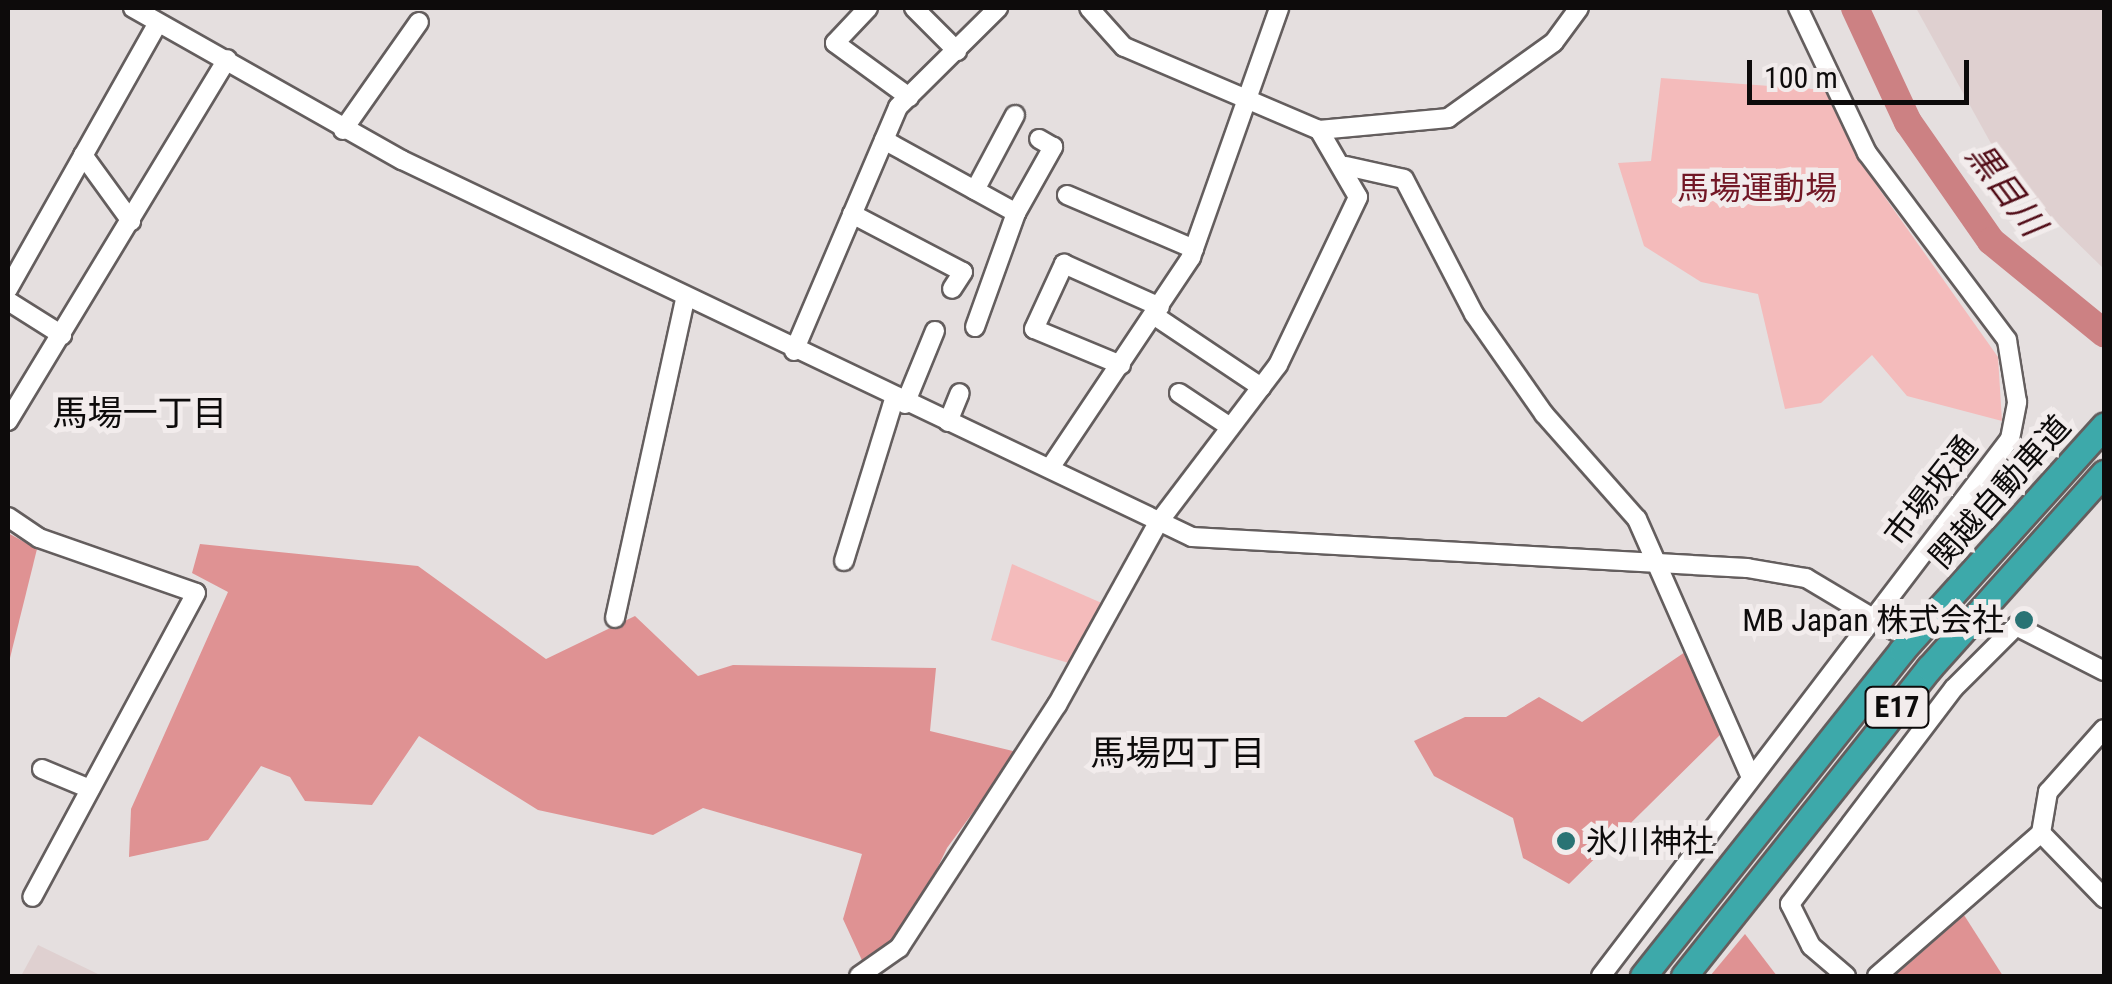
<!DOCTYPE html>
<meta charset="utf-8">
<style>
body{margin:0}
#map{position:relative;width:2112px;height:984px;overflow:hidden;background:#e5dfdf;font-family:"Roboto Condensed","Noto Sans JP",sans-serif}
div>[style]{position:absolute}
.built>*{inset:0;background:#dfd0d0}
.green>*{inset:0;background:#f4bbbb}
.forest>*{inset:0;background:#df9293}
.river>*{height:28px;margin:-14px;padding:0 14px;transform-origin:14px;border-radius:14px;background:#cc8183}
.roads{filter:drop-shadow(2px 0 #645e5e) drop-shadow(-2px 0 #645e5e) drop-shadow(0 2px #645e5e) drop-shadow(0 -2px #645e5e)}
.minor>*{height:18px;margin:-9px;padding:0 9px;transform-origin:9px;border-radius:9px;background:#fff}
.highway>*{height:25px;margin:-12.5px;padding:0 12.5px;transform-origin:12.5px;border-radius:12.5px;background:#3da9aa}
.dots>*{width:28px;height:28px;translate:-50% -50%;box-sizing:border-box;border:5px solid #f2ecec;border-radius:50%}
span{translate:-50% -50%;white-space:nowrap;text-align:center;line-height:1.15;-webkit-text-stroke:10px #f2ecec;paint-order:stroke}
.shield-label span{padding:2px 8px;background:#f2ecec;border:2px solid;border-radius:8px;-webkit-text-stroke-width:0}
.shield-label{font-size:30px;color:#0d0b0b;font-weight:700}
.park-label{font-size:32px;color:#721725}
.street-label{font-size:32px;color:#0d0b0b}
.poi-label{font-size:32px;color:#0d0b0b}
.right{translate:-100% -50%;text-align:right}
.left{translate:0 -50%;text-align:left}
.water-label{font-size:35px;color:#510c17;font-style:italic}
.neighbourhood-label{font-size:35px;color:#0d0b0b}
.frame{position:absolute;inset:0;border:10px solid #0d0b0b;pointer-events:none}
.scale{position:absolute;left:1747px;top:60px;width:222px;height:45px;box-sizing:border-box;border:5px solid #0d0b0b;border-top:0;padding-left:12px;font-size:30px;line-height:35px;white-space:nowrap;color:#0d0b0b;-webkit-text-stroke:8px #f2ecec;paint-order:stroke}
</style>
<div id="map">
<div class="built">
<div style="clip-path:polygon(1916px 8px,2104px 8px,2104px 269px,2009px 176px)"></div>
<div style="clip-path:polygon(38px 945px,102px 976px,21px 976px)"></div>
</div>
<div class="green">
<div style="clip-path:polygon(1661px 78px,1826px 90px,1860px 162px,1998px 357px,2002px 421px,1907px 396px,1872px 355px,1821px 403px,1785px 409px,1758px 294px,1701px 282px,1644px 246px,1618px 163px,1651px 161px)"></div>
<div style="clip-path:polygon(1012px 564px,1111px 607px,1079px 666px,991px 640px)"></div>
</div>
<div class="forest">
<div style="clip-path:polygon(8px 533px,37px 549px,8px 666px)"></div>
<div style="clip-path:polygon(200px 544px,418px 566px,546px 659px,635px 616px,698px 676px,733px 665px,936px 668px,930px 731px,1017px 752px,947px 848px,899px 948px,866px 969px,843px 919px,862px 854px,703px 808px,653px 835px,538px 810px,419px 736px,372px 805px,305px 801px,290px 777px,261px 766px,208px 840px,129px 857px,131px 809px,228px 592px,192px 573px)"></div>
<div style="clip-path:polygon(1688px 650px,1722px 733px,1569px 884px,1523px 858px,1513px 818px,1434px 776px,1414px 741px,1465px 717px,1506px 717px,1539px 697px,1582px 722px)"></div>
<div style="clip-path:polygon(1964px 915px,2003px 976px,1896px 976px,1896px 975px)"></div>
<div style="clip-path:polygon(1745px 934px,1777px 976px,1710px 976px)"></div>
</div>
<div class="river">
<div style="left:1855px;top:8px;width:126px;rotate:65.1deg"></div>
<div style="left:1908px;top:122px;width:145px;rotate:55.1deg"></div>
<div style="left:1991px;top:241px;width:146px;rotate:39.2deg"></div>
</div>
<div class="roads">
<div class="minor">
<div style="left:133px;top:8px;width:309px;rotate:29.5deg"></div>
<div style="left:402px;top:160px;width:875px;rotate:25.51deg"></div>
<div style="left:1192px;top:537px;width:556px;rotate:3.2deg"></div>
<div style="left:1747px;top:568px;width:60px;rotate:9.6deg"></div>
<div style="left:1806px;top:578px;width:104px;rotate:30.8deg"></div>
<div style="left:868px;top:8px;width:48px;rotate:133.3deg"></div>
<div style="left:835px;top:43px;width:92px;rotate:36.1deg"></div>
<div style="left:914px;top:8px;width:61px;rotate:45deg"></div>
<div style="left:343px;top:130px;width:132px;rotate:-54.9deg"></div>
<div style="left:1319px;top:130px;width:130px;rotate:-5.3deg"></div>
<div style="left:1448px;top:118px;width:130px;rotate:-35.6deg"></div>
<div style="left:1554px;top:42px;width:42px;rotate:-53.7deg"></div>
<div style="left:884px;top:140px;width:151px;rotate:28.9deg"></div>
<div style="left:83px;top:155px;width:82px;rotate:54deg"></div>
<div style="left:1346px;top:166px;width:59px;rotate:12.6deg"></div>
<div style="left:1404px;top:179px;width:152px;rotate:62.6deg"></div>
<div style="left:1474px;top:314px;width:122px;rotate:55deg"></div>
<div style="left:1544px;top:414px;width:140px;rotate:48.5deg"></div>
<div style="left:1637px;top:519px;width:280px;rotate:66.2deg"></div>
<div style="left:975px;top:190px;width:85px;rotate:-61.9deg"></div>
<div style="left:1067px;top:195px;width:138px;rotate:23deg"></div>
<div style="left:852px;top:214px;width:125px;rotate:27.6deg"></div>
<div style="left:963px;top:272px;width:20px;rotate:123deg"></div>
<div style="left:8px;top:289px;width:303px;rotate:-60.6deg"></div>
<div style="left:8px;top:301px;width:64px;rotate:32.2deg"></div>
<div style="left:1155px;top:316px;width:128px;rotate:33.8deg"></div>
<div style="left:975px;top:327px;width:121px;rotate:-70.2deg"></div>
<div style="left:1016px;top:213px;width:76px;rotate:-60.7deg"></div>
<div style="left:1053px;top:147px;width:16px;rotate:-150deg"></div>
<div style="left:794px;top:351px;width:265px;rotate:-66.9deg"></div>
<div style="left:898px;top:107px;width:141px;rotate:-44.7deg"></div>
<div style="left:1121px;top:365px;width:94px;rotate:-157.5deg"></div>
<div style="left:1034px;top:329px;width:72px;rotate:-65.2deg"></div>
<div style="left:1064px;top:264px;width:105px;rotate:24.1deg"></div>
<div style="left:1179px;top:393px;width:61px;rotate:33.7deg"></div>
<div style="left:905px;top:404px;width:79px;rotate:-67.7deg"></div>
<div style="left:8px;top:421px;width:423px;rotate:-58.8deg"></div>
<div style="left:948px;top:422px;width:31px;rotate:-68deg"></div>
<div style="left:1050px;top:468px;width:254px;rotate:-56.2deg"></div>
<div style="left:1191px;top:257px;width:264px;rotate:-70.5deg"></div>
<div style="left:8px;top:517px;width:37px;rotate:34deg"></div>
<div style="left:39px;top:538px;width:166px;rotate:19.3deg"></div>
<div style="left:196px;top:593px;width:345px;rotate:118.3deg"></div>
<div style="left:844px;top:561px;width:170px;rotate:-72.8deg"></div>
<div style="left:615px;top:618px;width:327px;rotate:-77.6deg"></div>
<div style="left:42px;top:769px;width:52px;rotate:22.6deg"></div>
<div style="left:2041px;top:833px;width:91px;rotate:45.9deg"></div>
<div style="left:859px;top:976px;width:49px;rotate:-35deg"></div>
<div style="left:899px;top:948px;width:290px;rotate:-57deg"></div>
<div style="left:1057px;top:705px;width:208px;rotate:-61deg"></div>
<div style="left:1158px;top:523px;width:198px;rotate:-52.8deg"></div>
<div style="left:1278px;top:365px;width:186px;rotate:-64.5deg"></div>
<div style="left:1358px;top:197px;width:78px;rotate:-120.2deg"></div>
<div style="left:1319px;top:130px;width:212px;rotate:-156.9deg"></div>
<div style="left:1124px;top:47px;width:52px;rotate:-131.9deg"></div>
<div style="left:1601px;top:976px;width:675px;rotate:-52.71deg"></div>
<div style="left:2010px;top:439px;width:38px;rotate:-79deg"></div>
<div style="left:2017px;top:402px;width:63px;rotate:-99.2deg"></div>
<div style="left:2007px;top:340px;width:234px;rotate:-126.8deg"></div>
<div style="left:1867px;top:153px;width:161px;rotate:-115.4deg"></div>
<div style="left:1846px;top:976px;width:46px;rotate:-139.4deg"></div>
<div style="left:1811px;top:946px;width:47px;rotate:-116.6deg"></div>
<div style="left:1790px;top:904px;width:271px;rotate:-52.8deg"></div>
<div style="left:1954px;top:688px;width:88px;rotate:-45deg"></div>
<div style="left:2016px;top:626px;width:99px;rotate:27.1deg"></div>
<div style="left:1877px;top:976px;width:218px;rotate:-41.1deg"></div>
<div style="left:2041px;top:833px;width:42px;rotate:-80.3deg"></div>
<div style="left:2048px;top:792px;width:84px;rotate:-48.4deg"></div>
</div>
<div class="highway">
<div style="left:1643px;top:976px;width:416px;rotate:-51.5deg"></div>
<div style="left:1902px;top:650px;width:302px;rotate:-48deg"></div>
<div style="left:1684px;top:976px;width:394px;rotate:-51.5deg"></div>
<div style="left:1929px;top:668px;width:262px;rotate:-48.1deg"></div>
</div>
</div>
<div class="dots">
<div style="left:2024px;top:620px;background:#297374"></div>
<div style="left:1566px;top:841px;background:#297374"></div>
</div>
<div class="shield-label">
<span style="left:1897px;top:707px">E17</span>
</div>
<div class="park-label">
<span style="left:1757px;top:188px">馬場運動場</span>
</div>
<div class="street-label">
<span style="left:1931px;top:491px;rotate:-52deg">市場坂通</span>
<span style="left:2000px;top:492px;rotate:-48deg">関越自動車道</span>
</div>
<div class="poi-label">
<span class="right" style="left:2004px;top:620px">MB Japan 株式会社</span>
<span class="left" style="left:1586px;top:841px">氷川神社</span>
</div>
<div class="water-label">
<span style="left:2005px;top:190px;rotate:53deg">黒目川</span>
</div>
<div class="neighbourhood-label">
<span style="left:140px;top:414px">馬場一丁目</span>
<span style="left:1178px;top:754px">馬場四丁目</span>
</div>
<div class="frame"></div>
<div class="scale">100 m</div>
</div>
